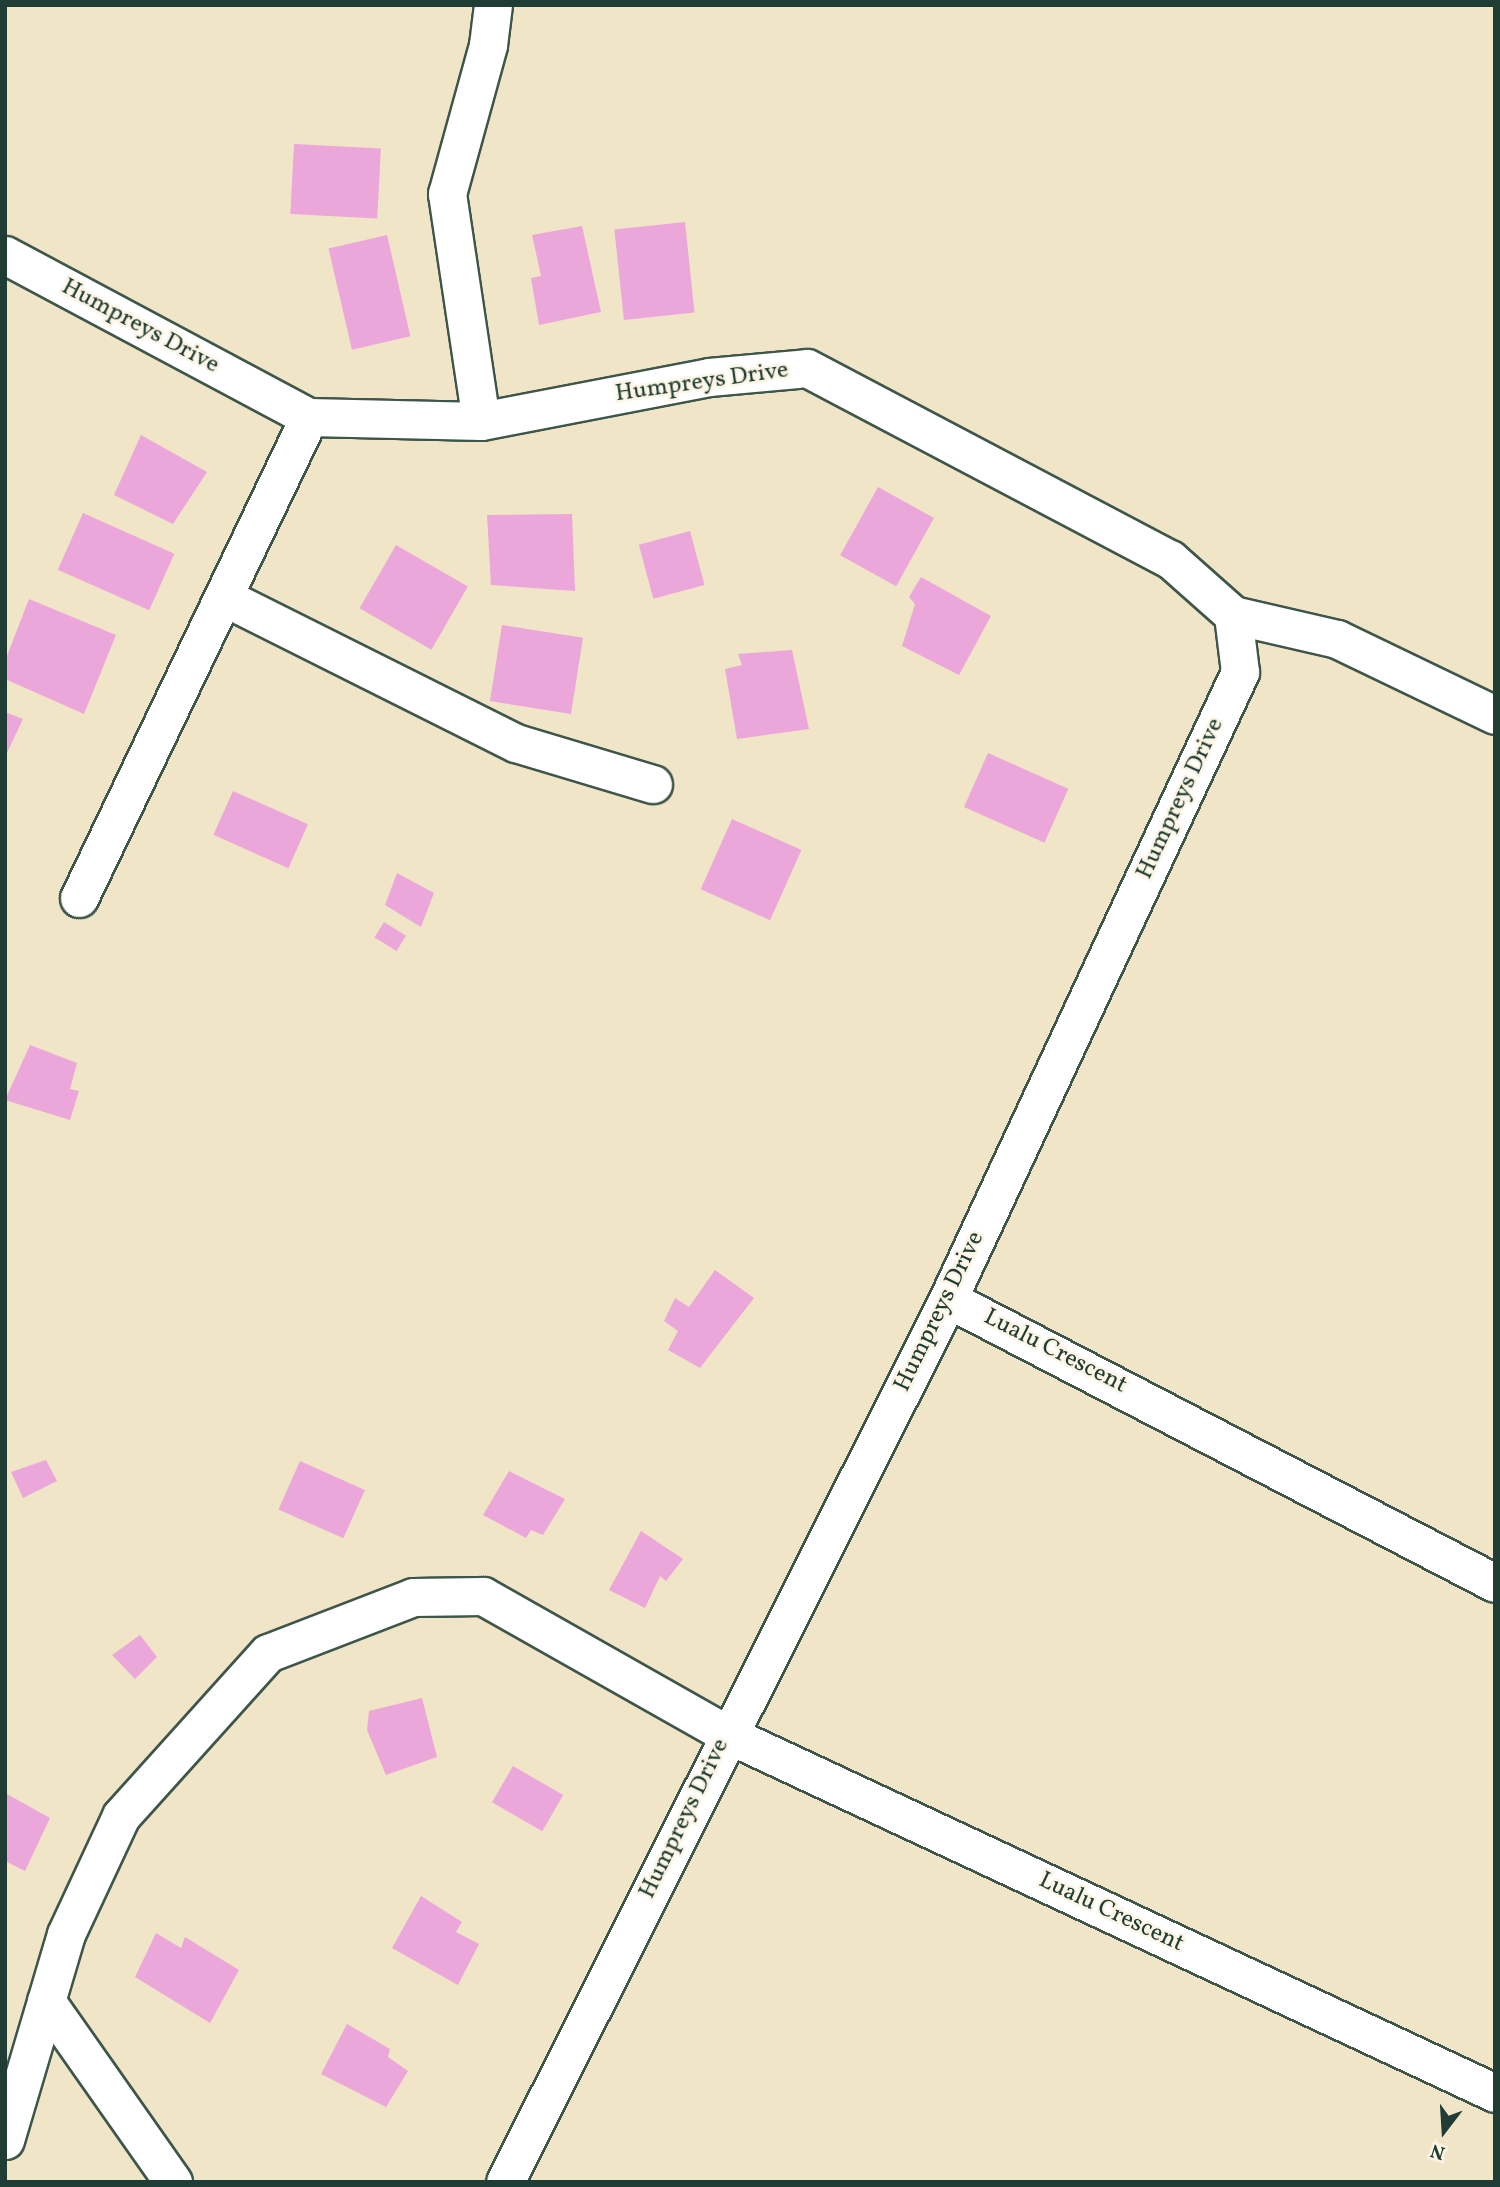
<!DOCTYPE html>
<style>
body{margin:0}
#map{position:relative;width:1500px;height:2187px;overflow:hidden;background:#f1e5c8;font-family:Vollkorn,serif}
div>[style]{position:absolute}
.building>*{inset:0;background:#eba7d9;transform-origin:0 0}
.roads{filter:drop-shadow(2px 0 #3e564a) drop-shadow(-2px 0 #3e564a) drop-shadow(0 2px #3e564a) drop-shadow(0 -2px #3e564a)}
.minor>*{height:37px;margin:-18.5px;padding:0 18.5px;transform-origin:18.5px;border-radius:18.5px;background:#fff}
span{translate:-50% -50%;white-space:nowrap;text-align:center;line-height:1.15;-webkit-text-stroke:5px #fcf5e5;paint-order:stroke}
.street-label{font-size:24px;color:#1f3d34}
.frame{position:absolute;inset:0;border:7px solid #1f3d34;pointer-events:none}
.north{position:absolute;left:1409px;top:2096px;width:70px;height:70px;-webkit-text-stroke:5px #fcf5e5;paint-order:stroke;rotate:197deg;font-size:19px;font-weight:700;line-height:28px;text-align:center;color:#1f3d34}
.north::after{content:'';display:block;margin:auto;width:24px;height:32px;background:#1f3d34;clip-path:polygon(50% 0,100% 100%,50% 72%,0 100%)}
</style>
<div id="map">
<div class="building">
<div style="left:294px;top:144px;width:87px;height:70px;rotate:3deg"></div>
<div style="left:685px;top:222px;width:91px;height:71px;rotate:84deg"></div>
<div style="clip-path:polygon(582px 226px,601px 312px,539px 325px,531px 278px,541px 276px,532px 235px)"></div>
<div style="left:387px;top:235px;width:104px;height:60px;rotate:77deg"></div>
<div style="clip-path:polygon(141px 435px,207px 472px,173px 524px,114px 495px)"></div>
<div style="left:878px;top:487px;width:64px;height:78px;rotate:29deg"></div>
<div style="left:83px;top:513px;width:100px;height:62px;rotate:24deg"></div>
<div style="clip-path:polygon(572px 514px,575px 591px,491px 585px,487px 515px)"></div>
<div style="left:690px;top:531px;width:56px;height:53px;rotate:75deg"></div>
<div style="left:396px;top:545px;width:83px;height:73px;rotate:30deg"></div>
<div style="clip-path:polygon(921px 577px,991px 616px,959px 675px,902px 646px,915px 604px,909px 597px)"></div>
<div style="clip-path:polygon(29px 599px,116px 635px,84px 714px,5px 679px,5px 661px)"></div>
<div style="left:502px;top:625px;width:82px;height:77px;rotate:9deg"></div>
<div style="clip-path:polygon(792px 650px,809px 729px,737px 739px,725px 669px,742px 665px,738px 654px)"></div>
<div style="clip-path:polygon(5px 712px,23px 719px,5px 757px)"></div>
<div style="left:988px;top:753px;width:88px;height:59px;rotate:24deg"></div>
<div style="left:233px;top:791px;width:82px;height:48px;rotate:24deg"></div>
<div style="left:732px;top:819px;width:76px;height:77px;rotate:24deg"></div>
<div style="clip-path:polygon(397px 873px,434px 893px,421px 927px,385px 905px)"></div>
<div style="left:384px;top:922px;width:26px;height:18px;rotate:32deg"></div>
<div style="clip-path:polygon(30px 1045px,77px 1063px,70px 1089px,79px 1091px,70px 1120px,5px 1100px)"></div>
<div style="clip-path:polygon(715px 1270px,754px 1298px,700px 1368px,668px 1350px,678px 1331px,664px 1321px,675px 1298px,689px 1307px)"></div>
<div style="clip-path:polygon(46px 1460px,57px 1481px,23px 1498px,11px 1472px)"></div>
<div style="left:300px;top:1461px;width:71px;height:53px;rotate:24deg"></div>
<div style="clip-path:polygon(509px 1471px,565px 1499px,543px 1535px,531px 1530px,526px 1538px,483px 1515px)"></div>
<div style="clip-path:polygon(641px 1531px,683px 1559px,666px 1581px,660px 1576px,645px 1608px,609px 1590px)"></div>
<div style="clip-path:polygon(140px 1635px,157px 1657px,135px 1679px,112px 1655px)"></div>
<div style="clip-path:polygon(422px 1698px,437px 1757px,386px 1775px,367px 1730px,369px 1711px)"></div>
<div style="left:513px;top:1766px;width:58px;height:42px;rotate:30deg"></div>
<div style="clip-path:polygon(5px 1793px,50px 1818px,25px 1871px,5px 1861px)"></div>
<div style="clip-path:polygon(421px 1896px,462px 1922px,456px 1932px,479px 1944px,458px 1985px,392px 1948px)"></div>
<div style="clip-path:polygon(156px 1933px,181px 1948px,185px 1937px,239px 1970px,210px 2023px,135px 1977px)"></div>
<div style="clip-path:polygon(347px 2024px,390px 2049px,388px 2057px,408px 2071px,386px 2107px,321px 2074px)"></div>
</div>
<div class="roads">
<div class="minor">
<div style="left:5px;top:255px;width:344px;rotate:28.1deg"></div>
<div style="left:309px;top:417px;width:172px;rotate:1.3deg"></div>
<div style="left:481px;top:421px;width:232px;rotate:-10.9deg"></div>
<div style="left:709px;top:377px;width:98px;rotate:-5.2deg"></div>
<div style="left:807px;top:368px;width:410px;rotate:27.8deg"></div>
<div style="left:1170px;top:559px;width:84px;rotate:41.6deg"></div>
<div style="left:1233px;top:615px;width:57px;rotate:83deg"></div>
<div style="left:1240px;top:672px;width:692px;rotate:114.97deg"></div>
<div style="left:948px;top:1299px;width:988px;rotate:116.64deg"></div>
<div style="left:481px;top:421px;width:230px;rotate:-98.5deg"></div>
<div style="left:447px;top:194px;width:155px;rotate:-74.6deg"></div>
<div style="left:488px;top:45px;width:40px;rotate:-82.9deg"></div>
<div style="left:226px;top:598px;width:324px;rotate:26.6deg"></div>
<div style="left:516px;top:743px;width:143px;rotate:16.7deg"></div>
<div style="left:1233px;top:615px;width:107px;rotate:13deg"></div>
<div style="left:1337px;top:639px;width:175px;rotate:25.7deg"></div>
<div style="left:79px;top:898px;width:533px;rotate:-64.44deg"></div>
<div style="left:948px;top:1299px;width:616px;rotate:27.44deg"></div>
<div style="left:46px;top:2001px;width:221px;rotate:54.9deg"></div>
<div style="left:5px;top:2140px;width:215px;rotate:-73.5deg"></div>
<div style="left:66px;top:1934px;width:130px;rotate:-65deg"></div>
<div style="left:121px;top:1816px;width:219px;rotate:-48deg"></div>
<div style="left:268px;top:1653px;width:155px;rotate:-21.1deg"></div>
<div style="left:413px;top:1597px;width:70px;rotate:-0.8deg"></div>
<div style="left:483px;top:1596px;width:280px;rotate:29.5deg"></div>
<div style="left:727px;top:1734px;width:848px;rotate:25.05deg"></div>
</div>
</div>
<div class="street-label">
<span style="left:140px;top:327px;rotate:28deg">Humpreys Drive</span>
<span style="left:702px;top:383px;rotate:-8deg">Humpreys Drive</span>
<span style="left:1181px;top:799px;rotate:-65deg">Humpreys Drive</span>
<span style="left:940px;top:1312px;rotate:-64deg">Humpreys Drive</span>
<span style="left:1055px;top:1352px;rotate:27deg">Lualu Crescent</span>
<span style="left:685px;top:1819px;rotate:-64deg">Humpreys Drive</span>
<span style="left:1111px;top:1913px;rotate:25deg">Lualu Crescent</span>
</div>
<div class="frame"></div>
<div class="north">N</div>
</div>
